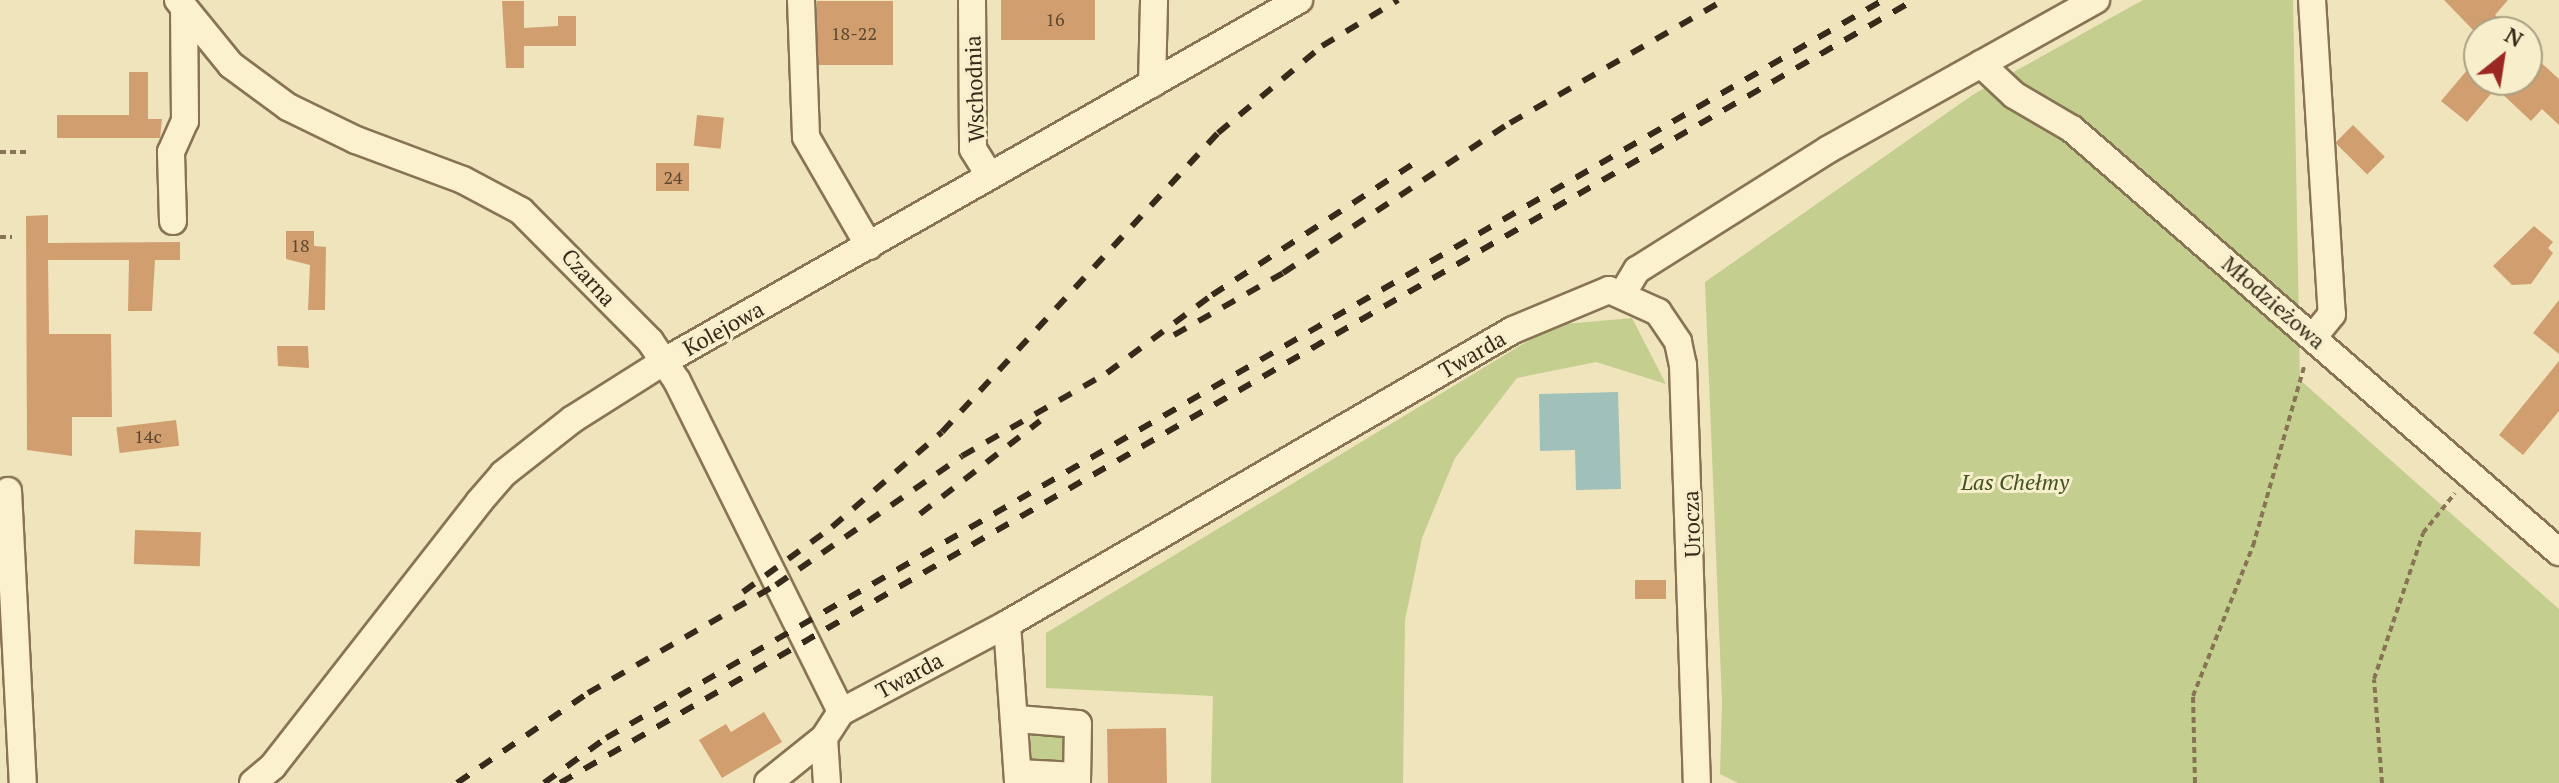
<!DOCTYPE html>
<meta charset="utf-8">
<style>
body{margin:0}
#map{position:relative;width:2559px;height:783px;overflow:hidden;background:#f0e4bc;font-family:"PT Serif",serif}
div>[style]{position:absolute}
.green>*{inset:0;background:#c3ce8f;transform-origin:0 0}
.water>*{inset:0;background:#a0c1b9}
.building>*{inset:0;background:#d19e6f;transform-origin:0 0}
.path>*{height:4px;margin-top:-2px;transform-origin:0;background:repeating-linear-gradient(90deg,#887454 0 6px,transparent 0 10px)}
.roads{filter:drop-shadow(2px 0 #887454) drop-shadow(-2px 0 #887454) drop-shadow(0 2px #887454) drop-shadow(0 -2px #887454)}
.minor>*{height:26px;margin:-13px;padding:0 13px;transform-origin:13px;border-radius:13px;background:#fbf1cf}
.rail>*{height:6px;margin-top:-3px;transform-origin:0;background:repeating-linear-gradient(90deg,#362a1a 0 14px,transparent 0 28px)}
span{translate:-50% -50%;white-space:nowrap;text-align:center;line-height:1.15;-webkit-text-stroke:6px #f7eecb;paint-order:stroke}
.number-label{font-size:18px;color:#5d472f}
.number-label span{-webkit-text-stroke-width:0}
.street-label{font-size:22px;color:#362a1a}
.park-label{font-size:22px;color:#435420;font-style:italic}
.north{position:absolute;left:2463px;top:16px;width:80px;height:80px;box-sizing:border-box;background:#f7eecb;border:2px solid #aaa084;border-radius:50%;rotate:30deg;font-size:22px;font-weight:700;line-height:32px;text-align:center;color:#362a1a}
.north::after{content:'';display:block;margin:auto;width:28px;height:36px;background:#9b2821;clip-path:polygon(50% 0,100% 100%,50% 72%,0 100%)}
</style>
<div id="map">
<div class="green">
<div style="clip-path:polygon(2143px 0,2293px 0,2300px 380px,2559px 609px,2559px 783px,1738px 783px,1720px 774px,1722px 702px,1705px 282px,1974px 94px)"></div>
<div style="clip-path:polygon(1632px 318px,1666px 384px,1596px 362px,1517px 378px,1455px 458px,1422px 538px,1405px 620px,1403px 783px,1211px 783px,1213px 696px,1046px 688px,1046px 633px,1554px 325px)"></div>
<div style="left:1031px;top:730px;width:33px;height:33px;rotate:3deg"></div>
</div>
<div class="water">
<div style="clip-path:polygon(1618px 392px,1621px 489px,1576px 490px,1575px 450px,1540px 451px,1539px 394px)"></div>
</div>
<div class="building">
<div style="left:1001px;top:0;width:94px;height:40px"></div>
<div style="clip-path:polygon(2444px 0,2508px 0,2495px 15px,2516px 32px,2475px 32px)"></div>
<div style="clip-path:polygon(502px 1px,524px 1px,524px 28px,558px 26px,558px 16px,576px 16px,576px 46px,524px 46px,524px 68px,506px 68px)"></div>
<div style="left:817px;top:1px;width:76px;height:64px"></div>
<div style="clip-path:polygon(2527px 50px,2559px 79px,2559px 125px,2542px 109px,2531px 121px,2496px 88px,2467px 122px,2441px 101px,2479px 56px,2479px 80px,2527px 80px)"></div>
<div style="clip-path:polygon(129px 72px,148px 72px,148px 119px,162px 119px,160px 138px,57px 138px,57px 115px,129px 115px)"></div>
<div style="left:697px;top:115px;width:27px;height:31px;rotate:6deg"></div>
<div style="left:2353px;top:125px;width:45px;height:25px;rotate:45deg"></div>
<div style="left:656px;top:163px;width:33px;height:28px"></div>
<div style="clip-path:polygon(48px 215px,48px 243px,180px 242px,180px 260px,155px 260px,152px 311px,128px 311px,129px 260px,48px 260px,49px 334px,111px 334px,112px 417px,72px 417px,72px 456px,27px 450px,26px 216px)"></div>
<div style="clip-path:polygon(2534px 226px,2553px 242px,2548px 248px,2553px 253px,2531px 284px,2512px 285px,2493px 266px)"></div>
<div style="clip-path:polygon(286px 231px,314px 231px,314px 246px,326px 247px,325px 310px,308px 310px,310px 265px,286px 259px)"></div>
<div style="clip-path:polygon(2559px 300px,2559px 354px,2533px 333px)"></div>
<div style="clip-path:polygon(277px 346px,308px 346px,309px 368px,278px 366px)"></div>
<div style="clip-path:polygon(2559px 361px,2559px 411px,2523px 455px,2499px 435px)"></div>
<div style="left:176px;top:420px;width:26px;height:60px;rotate:83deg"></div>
<div style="left:135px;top:530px;width:66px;height:34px;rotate:2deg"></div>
<div style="left:1635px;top:580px;width:31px;height:19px"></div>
<div style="clip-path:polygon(764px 712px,782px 742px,722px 778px,699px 740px,726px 724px,731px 732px)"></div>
<div style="left:1166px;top:728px;width:55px;height:59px;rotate:89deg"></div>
</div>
<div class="path">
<div style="left:0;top:152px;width:27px"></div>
<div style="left:0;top:237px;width:12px"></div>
<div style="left:2195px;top:783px;width:87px;rotate:-91.3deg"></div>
<div style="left:2193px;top:696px;width:162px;rotate:-68.2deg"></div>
<div style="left:2253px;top:546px;width:189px;rotate:-74.1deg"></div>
<div style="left:2382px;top:783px;width:104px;rotate:-94.4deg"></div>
<div style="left:2374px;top:679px;width:154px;rotate:-71.4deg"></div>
<div style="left:2423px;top:533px;width:51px;rotate:-51.3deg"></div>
</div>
<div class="roads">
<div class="minor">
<div style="left:178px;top:0;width:84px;rotate:50.8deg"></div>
<div style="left:231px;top:65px;width:71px;rotate:36.4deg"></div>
<div style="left:288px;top:107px;width:76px;rotate:25.9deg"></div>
<div style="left:356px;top:140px;width:114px;rotate:20.5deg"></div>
<div style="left:463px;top:180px;width:66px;rotate:28.1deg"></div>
<div style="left:521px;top:211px;width:183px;rotate:45.2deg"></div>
<div style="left:650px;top:341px;width:48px;rotate:56deg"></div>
<div style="left:677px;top:381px;width:369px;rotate:63.6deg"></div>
<div style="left:801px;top:0;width:137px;rotate:87.9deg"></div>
<div style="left:806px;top:137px;width:126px;rotate:60deg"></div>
<div style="left:972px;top:0;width:149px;rotate:89.6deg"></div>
<div style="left:973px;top:149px;width:31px;rotate:58deg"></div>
<div style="left:2312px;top:0;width:315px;rotate:86.4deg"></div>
<div style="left:2332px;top:314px;width:28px;rotate:129deg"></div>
<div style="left:1981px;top:64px;width:45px;rotate:43.2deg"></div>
<div style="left:2014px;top:95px;width:67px;rotate:30.4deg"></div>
<div style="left:2072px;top:129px;width:645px;rotate:40.98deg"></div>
<div style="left:1152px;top:84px;width:84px;rotate:-88.6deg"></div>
<div style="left:173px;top:221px;width:69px;rotate:-91.7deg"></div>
<div style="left:171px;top:152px;width:34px;rotate:-66deg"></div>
<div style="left:185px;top:121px;width:111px;rotate:-90.5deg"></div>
<div style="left:1623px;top:293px;width:27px;rotate:-59deg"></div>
<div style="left:1637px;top:270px;width:227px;rotate:-32.2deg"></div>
<div style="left:1829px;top:149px;width:306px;rotate:-29.2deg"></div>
<div style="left:8px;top:491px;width:292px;rotate:87.1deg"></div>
<div style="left:1007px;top:624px;width:159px;rotate:86deg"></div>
<div style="left:841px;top:712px;width:188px;rotate:-27.9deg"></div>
<div style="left:1007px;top:624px;width:585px;rotate:-30.16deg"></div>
<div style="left:1513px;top:330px;width:104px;rotate:-22.6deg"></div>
<div style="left:1609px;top:290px;width:54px;rotate:24.2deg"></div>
<div style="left:1658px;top:312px;width:36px;rotate:56deg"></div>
<div style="left:1678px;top:342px;width:24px;rotate:78deg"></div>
<div style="left:1683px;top:365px;width:418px;rotate:88.1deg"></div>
<div style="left:1017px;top:719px;width:61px;rotate:4.7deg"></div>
<div style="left:1078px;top:724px;width:59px;rotate:91deg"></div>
<div style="left:824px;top:738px;width:45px;rotate:86.2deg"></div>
<div style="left:1018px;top:773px;width:59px;rotate:2.9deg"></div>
<div style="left:253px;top:783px;width:26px;rotate:-40deg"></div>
<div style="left:273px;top:766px;width:335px;rotate:-52deg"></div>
<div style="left:479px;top:502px;width:37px;rotate:-49deg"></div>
<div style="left:503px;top:474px;width:89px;rotate:-38.2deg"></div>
<div style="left:573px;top:419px;width:107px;rotate:-32.3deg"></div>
<div style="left:663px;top:362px;width:732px;rotate:-29.65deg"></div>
<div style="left:768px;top:783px;width:72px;rotate:-38.8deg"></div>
<div style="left:824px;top:738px;width:31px;rotate:-57deg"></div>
</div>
</div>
<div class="rail">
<div style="left:1174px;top:335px;width:125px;rotate:-29.6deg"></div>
<div style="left:1283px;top:273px;width:272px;rotate:-33.5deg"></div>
<div style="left:1510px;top:123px;width:247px;rotate:-29.9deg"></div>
<div style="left:920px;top:514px;width:152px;rotate:-37.8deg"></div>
<div style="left:743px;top:592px;width:110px;rotate:-36.1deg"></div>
<div style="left:832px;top:527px;width:145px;rotate:-40.8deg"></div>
<div style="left:942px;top:432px;width:407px;rotate:-47.3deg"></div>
<div style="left:1218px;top:133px;width:136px;rotate:-39.9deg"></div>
<div style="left:1322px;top:46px;width:89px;rotate:-31.2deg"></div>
<div style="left:457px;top:783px;width:159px;rotate:-34.5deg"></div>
<div style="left:588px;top:693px;width:217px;rotate:-29.9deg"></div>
<div style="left:776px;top:585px;width:226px;rotate:-34.7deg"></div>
<div style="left:962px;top:456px;width:167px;rotate:-29.8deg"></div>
<div style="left:1107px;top:373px;width:131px;rotate:-36.6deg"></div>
<div style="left:1212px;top:295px;width:244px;rotate:-33.1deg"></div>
<div style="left:544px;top:783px;width:77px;rotate:-36deg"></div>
<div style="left:606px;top:738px;width:1475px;rotate:-30.02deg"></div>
<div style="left:560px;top:783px;width:1564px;rotate:-30.04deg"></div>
</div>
<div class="number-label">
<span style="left:1055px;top:19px">16</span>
<span style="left:854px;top:33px">18-22</span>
<span style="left:673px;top:177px">24</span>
<span style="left:300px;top:245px">18</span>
<span style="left:148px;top:436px">14c</span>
</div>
<div class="street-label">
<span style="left:974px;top:89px;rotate:-92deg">Wschodnia</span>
<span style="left:589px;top:277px;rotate:48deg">Czarna</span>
<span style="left:2274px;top:302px;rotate:41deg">Młodzieżowa</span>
<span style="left:723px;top:328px;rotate:-29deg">Kolejowa</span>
<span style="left:1472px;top:354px;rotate:-30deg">Twarda</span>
<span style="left:1691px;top:524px;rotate:-92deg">Urocza</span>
<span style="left:909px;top:675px;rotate:-28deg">Twarda</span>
</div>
<div class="park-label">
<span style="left:2015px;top:482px">Las Chełmy</span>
</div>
<div class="north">N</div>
</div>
